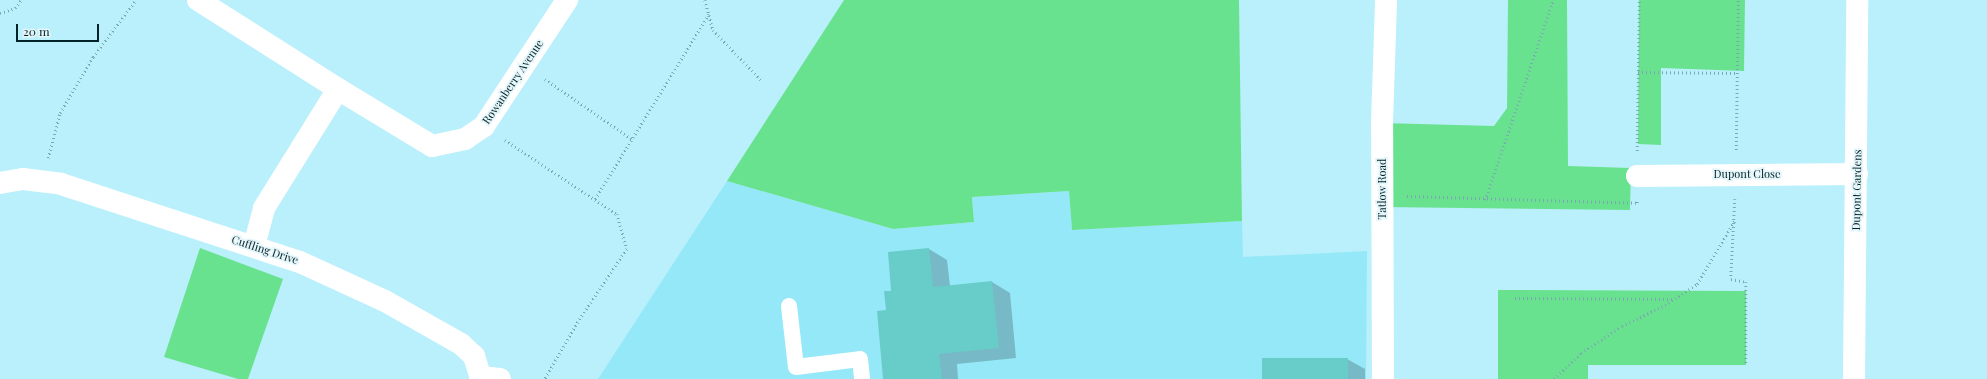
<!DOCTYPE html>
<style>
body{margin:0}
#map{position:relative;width:1987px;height:379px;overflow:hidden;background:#baf0fb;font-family:"Playfair Display",serif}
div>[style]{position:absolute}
.built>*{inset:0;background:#95e8f8}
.green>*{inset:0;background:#69e28f}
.shadow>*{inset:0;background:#0003}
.building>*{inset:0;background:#68cdc8;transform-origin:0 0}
.path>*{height:2.5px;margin-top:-1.25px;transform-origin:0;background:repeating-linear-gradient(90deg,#7ba9b2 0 1px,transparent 0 4px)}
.lane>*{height:16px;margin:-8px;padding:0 8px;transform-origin:8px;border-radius:8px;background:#fff}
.street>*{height:22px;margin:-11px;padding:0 11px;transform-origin:11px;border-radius:11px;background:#fff}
span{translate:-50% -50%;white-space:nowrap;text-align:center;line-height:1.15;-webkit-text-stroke:3.5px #e5f6fa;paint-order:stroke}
.street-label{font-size:11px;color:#032328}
.scale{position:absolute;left:16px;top:24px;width:83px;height:18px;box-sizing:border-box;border:2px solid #032328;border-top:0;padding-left:5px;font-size:12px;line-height:14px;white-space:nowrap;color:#032328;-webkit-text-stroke:3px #e5f6fa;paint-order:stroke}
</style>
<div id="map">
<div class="built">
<div style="clip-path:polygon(727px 181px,893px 229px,974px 222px,972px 197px,1069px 191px,1072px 230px,1242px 221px,1243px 257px,1367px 251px,1366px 379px,598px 379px)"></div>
</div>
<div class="green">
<div style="clip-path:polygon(844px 0,1239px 0,1242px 221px,1072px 230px,1069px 191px,972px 197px,974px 222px,893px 229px,727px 181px)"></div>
<div style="clip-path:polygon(1508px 0,1567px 0,1568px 166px,1631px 168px,1630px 210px,1382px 207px,1382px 123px,1494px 126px,1507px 108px)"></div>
<div style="clip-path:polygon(1639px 0,1745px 0,1744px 71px,1661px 68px,1661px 145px,1638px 144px)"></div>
<div style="clip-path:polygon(200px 248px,283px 279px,248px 379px,238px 379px,164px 357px)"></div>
<div style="clip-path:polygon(1498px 290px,1746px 291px,1746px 365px,1588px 365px,1588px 379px,1498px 379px)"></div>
</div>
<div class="shadow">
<div style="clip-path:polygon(929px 249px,947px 260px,950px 286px,992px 282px,1010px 293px,1016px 358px,957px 364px,958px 379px,884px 379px,887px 311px,892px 292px,889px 253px)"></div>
<div style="clip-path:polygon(1347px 359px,1365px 369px,1365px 379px,1262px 379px)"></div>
</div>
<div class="building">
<div style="clip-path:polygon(929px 248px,933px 287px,992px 281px,999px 348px,939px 354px,942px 379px,883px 379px,877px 311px,886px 310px,884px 291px,891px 291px,888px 252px)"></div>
<div style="left:1262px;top:358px;width:86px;height:21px"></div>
</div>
<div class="path">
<div style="left:705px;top:0;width:31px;rotate:75deg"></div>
<div style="left:713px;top:30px;width:72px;rotate:46.1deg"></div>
<div style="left:0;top:13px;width:16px;rotate:-18deg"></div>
<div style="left:15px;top:8px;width:10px;rotate:-53deg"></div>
<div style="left:1638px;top:72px;width:99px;rotate:0.6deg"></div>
<div style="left:545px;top:79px;width:106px;rotate:34.6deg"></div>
<div style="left:505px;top:140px;width:134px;rotate:33.5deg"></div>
<div style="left:617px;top:214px;width:36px;rotate:74deg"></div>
<div style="left:627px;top:249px;width:88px;rotate:123.9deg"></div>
<div style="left:578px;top:322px;width:66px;rotate:120.1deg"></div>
<div style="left:1736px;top:150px;width:150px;rotate:-89.2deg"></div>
<div style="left:1637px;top:151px;width:151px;rotate:-89.2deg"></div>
<div style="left:48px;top:158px;width:47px;rotate:-75.1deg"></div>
<div style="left:60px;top:113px;width:65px;rotate:-59.5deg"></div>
<div style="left:93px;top:57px;width:71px;rotate:-53deg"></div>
<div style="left:1407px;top:196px;width:230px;rotate:1.7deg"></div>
<div style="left:1637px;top:203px;width:3px;rotate:-90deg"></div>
<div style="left:595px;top:199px;width:217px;rotate:-58.4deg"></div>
<div style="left:1735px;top:199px;width:80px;rotate:92.9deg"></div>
<div style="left:1731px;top:279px;width:15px;rotate:11deg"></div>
<div style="left:1746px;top:282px;width:83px;rotate:90deg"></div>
<div style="left:1485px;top:200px;width:211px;rotate:-71.2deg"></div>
<div style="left:1515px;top:298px;width:159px;rotate:0.4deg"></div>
<div style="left:1554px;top:379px;width:37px;rotate:-44deg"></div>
<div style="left:1581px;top:353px;width:49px;rotate:-33.4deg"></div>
<div style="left:1622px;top:326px;width:48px;rotate:-26deg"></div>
<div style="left:1665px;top:305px;width:38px;rotate:-33deg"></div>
<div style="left:1697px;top:284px;width:74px;rotate:-59.3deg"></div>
</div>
<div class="lane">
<div style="left:789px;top:306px;width:61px;rotate:83.5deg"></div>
<div style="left:796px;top:367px;width:64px;rotate:-7.1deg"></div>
<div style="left:860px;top:359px;width:20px;rotate:84deg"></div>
</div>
<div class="street">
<div style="left:198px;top:0;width:166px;rotate:32.4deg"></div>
<div style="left:338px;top:89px;width:110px;rotate:31.2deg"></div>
<div style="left:432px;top:146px;width:34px;rotate:-12deg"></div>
<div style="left:465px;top:139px;width:23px;rotate:-34deg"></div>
<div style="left:484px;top:126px;width:151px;rotate:-56.6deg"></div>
<div style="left:1637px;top:176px;width:220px;rotate:-0.5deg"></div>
<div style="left:0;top:183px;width:23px;rotate:-10deg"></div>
<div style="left:23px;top:179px;width:38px;rotate:7deg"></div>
<div style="left:61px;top:184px;width:251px;rotate:18.1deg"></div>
<div style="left:300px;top:262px;width:94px;rotate:24.6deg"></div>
<div style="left:385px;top:301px;width:87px;rotate:29.5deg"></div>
<div style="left:461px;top:344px;width:18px;rotate:43deg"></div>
<div style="left:474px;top:356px;width:24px;rotate:73deg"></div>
<div style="left:254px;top:246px;width:39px;rotate:-75deg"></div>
<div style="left:264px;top:208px;width:140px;rotate:-58.1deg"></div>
<div style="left:481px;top:377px;width:19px;rotate:6deg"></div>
<div style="left:1383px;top:379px;width:256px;rotate:-90.2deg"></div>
<div style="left:1382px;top:123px;width:123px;rotate:-88.1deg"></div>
<div style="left:1854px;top:379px;width:379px;rotate:-89.5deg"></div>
</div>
<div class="street-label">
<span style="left:513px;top:82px;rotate:-56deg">Rowanberry Avenue</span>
<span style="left:1747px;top:174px">Dupont Close</span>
<span style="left:1382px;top:189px;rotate:-90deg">Tatlow Road</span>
<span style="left:1857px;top:190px;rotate:-89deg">Dupont Gardens</span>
<span style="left:265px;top:250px;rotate:18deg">Cuffling Drive</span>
</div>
<div class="scale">20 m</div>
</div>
